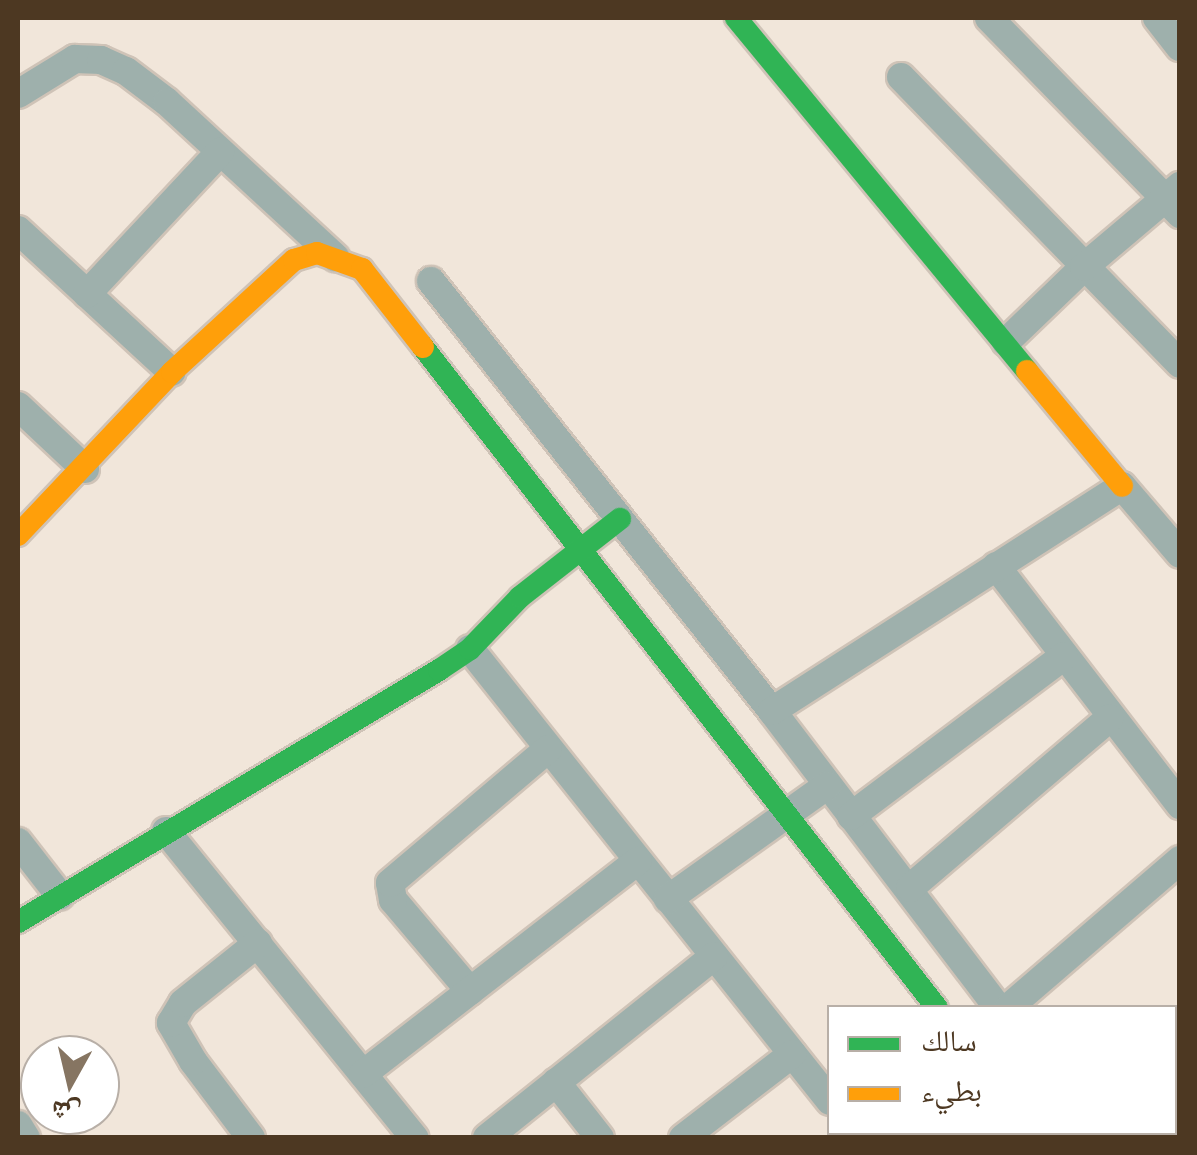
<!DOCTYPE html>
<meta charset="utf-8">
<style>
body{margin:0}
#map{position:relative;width:1197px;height:1155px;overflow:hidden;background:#f1e6da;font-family:Cabin,"Noto Naskh Arabic",sans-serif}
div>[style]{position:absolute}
.roads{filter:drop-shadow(2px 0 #cfc3b7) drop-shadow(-2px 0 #cfc3b7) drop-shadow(0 2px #cfc3b7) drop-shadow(0 -2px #cfc3b7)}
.street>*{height:28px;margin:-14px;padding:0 14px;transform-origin:14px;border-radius:14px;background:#9eb0ac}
.fast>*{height:22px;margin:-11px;padding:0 11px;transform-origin:11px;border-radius:11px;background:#30b455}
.slow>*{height:22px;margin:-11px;padding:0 11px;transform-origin:11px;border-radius:11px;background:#ff9f0a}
span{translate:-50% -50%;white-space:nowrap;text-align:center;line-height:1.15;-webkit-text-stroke:10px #fff;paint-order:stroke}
.frame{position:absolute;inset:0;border:20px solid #4d3822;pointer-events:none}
.legend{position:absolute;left:827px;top:1005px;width:350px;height:130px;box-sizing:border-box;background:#fff;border:2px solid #b8afa7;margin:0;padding:12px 18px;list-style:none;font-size:30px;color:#4d3822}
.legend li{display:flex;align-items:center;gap:20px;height:50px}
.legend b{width:50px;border:2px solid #b8afa7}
.north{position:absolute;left:20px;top:1035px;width:100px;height:100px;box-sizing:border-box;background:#fff;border:2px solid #b8afa7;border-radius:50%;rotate:188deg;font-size:28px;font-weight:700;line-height:40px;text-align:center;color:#4d3822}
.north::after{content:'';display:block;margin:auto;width:35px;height:45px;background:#867562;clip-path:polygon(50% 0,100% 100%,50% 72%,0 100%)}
</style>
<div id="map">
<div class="roads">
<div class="street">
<div style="left:989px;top:18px;width:274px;rotate:45.7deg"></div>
<div style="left:1157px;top:18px;width:37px;rotate:52deg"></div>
<div style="left:901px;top:77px;width:400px;rotate:45.8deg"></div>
<div style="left:18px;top:94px;width:67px;rotate:-31.6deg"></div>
<div style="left:75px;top:59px;width:26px;rotate:2deg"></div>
<div style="left:101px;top:60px;width:27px;rotate:24deg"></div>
<div style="left:126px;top:71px;width:51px;rotate:37.1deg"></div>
<div style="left:167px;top:102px;width:229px;rotate:42.7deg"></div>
<div style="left:18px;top:230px;width:209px;rotate:42.7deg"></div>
<div style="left:431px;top:281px;width:549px;rotate:51.58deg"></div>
<div style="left:772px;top:711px;width:373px;rotate:52.7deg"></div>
<div style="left:87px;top:294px;width:195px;rotate:-46.9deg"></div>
<div style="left:1006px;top:342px;width:108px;rotate:-43.9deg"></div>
<div style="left:1084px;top:267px;width:126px;rotate:-40.2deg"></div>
<div style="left:18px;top:406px;width:92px;rotate:43.2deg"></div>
<div style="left:996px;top:566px;width:302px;rotate:52.4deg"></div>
<div style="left:470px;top:649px;width:578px;rotate:51.46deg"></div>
<div style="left:772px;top:711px;width:416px;rotate:-32.7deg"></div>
<div style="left:1122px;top:486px;width:89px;rotate:49.5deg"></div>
<div style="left:851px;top:816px;width:266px;rotate:-36.9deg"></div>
<div style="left:166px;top:831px;width:395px;rotate:51deg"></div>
<div style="left:18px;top:842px;width:68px;rotate:52.1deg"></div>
<div style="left:910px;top:888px;width:262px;rotate:-40.4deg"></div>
<div style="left:668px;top:899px;width:196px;rotate:-35.5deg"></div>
<div style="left:470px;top:991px;width:119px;rotate:-130.2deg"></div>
<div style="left:393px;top:900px;width:17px;rotate:-100deg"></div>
<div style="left:390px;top:883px;width:207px;rotate:-40.3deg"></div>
<div style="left:1008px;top:1008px;width:227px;rotate:-40.7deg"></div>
<div style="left:363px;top:1074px;width:348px;rotate:-37.8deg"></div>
<div style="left:556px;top:1082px;width:71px;rotate:51.8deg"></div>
<div style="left:18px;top:1125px;width:15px;rotate:58deg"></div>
<div style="left:855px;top:1132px;width:7px;rotate:56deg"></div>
<div style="left:1033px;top:1132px;width:7px;rotate:56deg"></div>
<div style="left:1096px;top:1132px;width:7px;rotate:56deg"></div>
<div style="left:251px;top:1138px;width:96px;rotate:-127deg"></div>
<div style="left:193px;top:1061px;width:44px;rotate:-120.1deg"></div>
<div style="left:171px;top:1023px;width:23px;rotate:-59deg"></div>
<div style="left:183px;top:1003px;width:96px;rotate:-38.7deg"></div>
<div style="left:487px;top:1138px;width:291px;rotate:-38.7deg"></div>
<div style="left:683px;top:1138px;width:138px;rotate:-37.6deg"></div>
<div style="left:889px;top:1138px;width:8px;rotate:-50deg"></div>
</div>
<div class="fast">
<div style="left:736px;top:18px;width:457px;rotate:50.5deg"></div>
<div style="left:423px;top:347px;width:837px;rotate:52.13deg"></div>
<div style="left:18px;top:922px;width:491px;rotate:-30.9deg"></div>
<div style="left:439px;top:670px;width:37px;rotate:-34deg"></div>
<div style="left:470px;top:649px;width:72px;rotate:-46.1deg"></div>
<div style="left:520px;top:597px;width:127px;rotate:-38deg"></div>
</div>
<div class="slow">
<div style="left:1027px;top:371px;width:149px;rotate:50.4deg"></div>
<div style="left:18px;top:535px;width:224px;rotate:-46.6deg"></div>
<div style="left:172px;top:372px;width:166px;rotate:-42.6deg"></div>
<div style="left:294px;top:260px;width:24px;rotate:-17deg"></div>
<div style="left:317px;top:253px;width:48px;rotate:19.6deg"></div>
<div style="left:362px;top:269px;width:99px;rotate:52deg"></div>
</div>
</div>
<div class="frame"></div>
<ul class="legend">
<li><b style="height:12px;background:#30b455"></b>سالك</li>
<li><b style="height:12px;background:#ff9f0a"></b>بطيء</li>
</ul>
<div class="north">ش</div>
</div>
